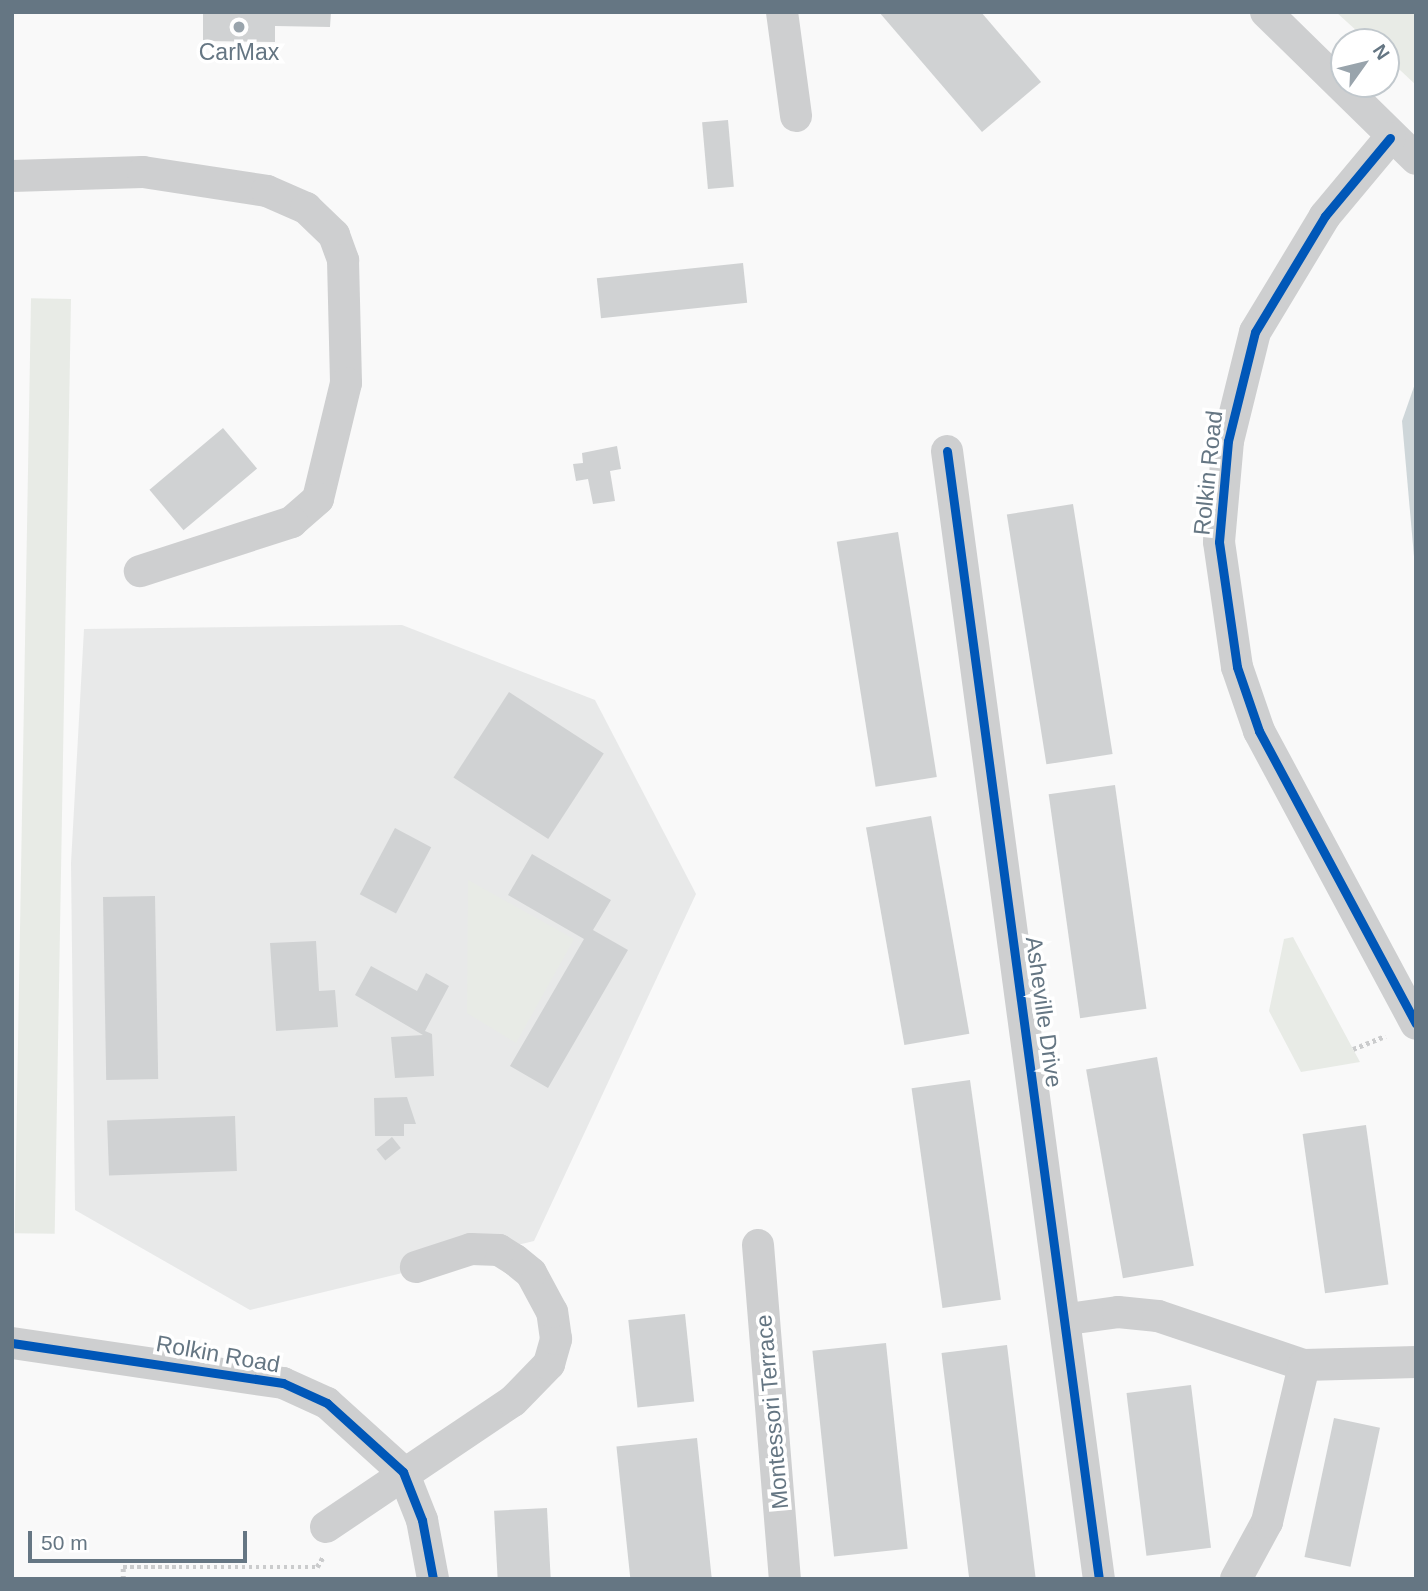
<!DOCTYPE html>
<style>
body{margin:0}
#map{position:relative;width:1428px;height:1591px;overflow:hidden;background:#f9f9f9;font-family:Arial,sans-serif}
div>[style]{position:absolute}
.built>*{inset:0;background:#e8e9e9}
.green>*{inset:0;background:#e8ebe6;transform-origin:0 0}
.water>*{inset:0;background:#ced6d9}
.building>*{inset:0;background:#d0d2d3;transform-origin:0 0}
.path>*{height:4.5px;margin-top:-2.25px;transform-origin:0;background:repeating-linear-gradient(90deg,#cbcccd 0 3.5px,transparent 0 7px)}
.minor>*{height:32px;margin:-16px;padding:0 16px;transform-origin:16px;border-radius:16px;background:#cecfd0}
.cycleway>*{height:9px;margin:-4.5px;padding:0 4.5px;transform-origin:4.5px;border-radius:4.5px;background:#0057b8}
.dots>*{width:19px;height:19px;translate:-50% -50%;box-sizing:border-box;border:4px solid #fff;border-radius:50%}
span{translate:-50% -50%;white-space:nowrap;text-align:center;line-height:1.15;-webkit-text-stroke:7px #fff;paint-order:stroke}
.poi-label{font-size:23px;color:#657683}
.street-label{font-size:23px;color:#657683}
.frame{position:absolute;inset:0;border:14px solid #657683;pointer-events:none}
.north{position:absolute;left:1330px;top:28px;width:70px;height:70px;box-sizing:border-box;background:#fff;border:2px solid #c1c8cd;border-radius:50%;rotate:56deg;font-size:19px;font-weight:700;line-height:28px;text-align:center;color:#657683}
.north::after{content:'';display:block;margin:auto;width:24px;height:32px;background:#99a4ac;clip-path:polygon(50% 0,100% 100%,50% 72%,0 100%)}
.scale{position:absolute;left:28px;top:1531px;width:219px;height:32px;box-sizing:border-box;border:4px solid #657683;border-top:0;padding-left:9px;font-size:21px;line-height:24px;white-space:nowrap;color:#657683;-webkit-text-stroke:5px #fff;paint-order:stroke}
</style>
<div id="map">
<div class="built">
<div style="clip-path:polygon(402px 625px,595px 700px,696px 894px,534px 1241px,250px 1310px,75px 1210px,71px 863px,84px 629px)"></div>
</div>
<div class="green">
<div style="clip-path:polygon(1336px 12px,1416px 12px,1416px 85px,1386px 57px,1386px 42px,1369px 42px)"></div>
<div style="left:71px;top:299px;width:935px;height:40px;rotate:91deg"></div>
<div style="clip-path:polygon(468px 880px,574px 939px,516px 1043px,467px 1013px)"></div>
<div style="clip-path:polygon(1293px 937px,1353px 1049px,1360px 1062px,1301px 1072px,1269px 1011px,1284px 939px)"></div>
</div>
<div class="water">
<div style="clip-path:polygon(1416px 381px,1416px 579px,1402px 421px)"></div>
</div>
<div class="building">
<div style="clip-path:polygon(203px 12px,331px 12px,330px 27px,275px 26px,275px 42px,203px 41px)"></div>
<div style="clip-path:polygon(879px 12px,981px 12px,1041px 82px,982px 132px)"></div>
<div style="left:728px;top:120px;width:67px;height:26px;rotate:85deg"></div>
<div style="left:743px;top:263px;width:40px;height:147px;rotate:84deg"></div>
<div style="left:223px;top:428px;width:53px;height:96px;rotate:50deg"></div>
<div style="clip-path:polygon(617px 446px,621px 469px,610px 471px,615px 501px,593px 504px,588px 479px,576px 481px,573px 464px,583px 463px,582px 453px)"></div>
<div style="left:1073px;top:504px;width:253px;height:67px;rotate:81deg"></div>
<div style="left:898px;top:532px;width:248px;height:62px;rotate:81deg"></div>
<div style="left:509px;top:692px;width:113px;height:102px;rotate:33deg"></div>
<div style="left:1115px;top:785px;width:226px;height:67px;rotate:82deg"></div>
<div style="left:931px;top:816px;width:221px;height:66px;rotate:80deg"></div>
<div style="left:395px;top:828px;width:41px;height:75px;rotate:28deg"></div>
<div style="clip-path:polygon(532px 854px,611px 900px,593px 930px,628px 950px,548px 1088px,510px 1066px,584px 939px,508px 895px)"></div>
<div style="left:155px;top:896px;width:183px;height:52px;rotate:89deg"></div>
<div style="clip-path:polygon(316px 941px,319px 991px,335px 990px,338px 1027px,276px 1031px,270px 943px)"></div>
<div style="clip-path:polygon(371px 966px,417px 991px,426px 973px,449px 986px,425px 1031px,432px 1034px,434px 1076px,395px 1078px,391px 1037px,423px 1035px,355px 995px)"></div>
<div style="left:1157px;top:1057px;width:212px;height:72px;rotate:80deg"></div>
<div style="left:970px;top:1080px;width:222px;height:59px;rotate:82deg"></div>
<div style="clip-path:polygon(407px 1097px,416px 1124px,404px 1124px,404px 1136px,375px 1136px,374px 1098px)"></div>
<div style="left:235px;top:1116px;width:55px;height:128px;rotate:88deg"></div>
<div style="left:1366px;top:1125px;width:161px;height:64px;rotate:82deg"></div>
<div style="left:392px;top:1137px;width:14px;height:20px;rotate:51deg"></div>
<div style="left:685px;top:1314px;width:88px;height:57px;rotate:84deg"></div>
<div style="left:886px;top:1343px;width:207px;height:74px;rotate:84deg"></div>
<div style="left:1007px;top:1345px;width:236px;height:66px;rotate:83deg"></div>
<div style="left:1191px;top:1385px;width:164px;height:65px;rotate:83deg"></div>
<div style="left:1334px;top:1418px;width:47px;height:142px;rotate:12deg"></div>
<div style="left:697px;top:1438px;width:142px;height:81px;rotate:84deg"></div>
<div style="left:547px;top:1508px;width:71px;height:53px;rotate:87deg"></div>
</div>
<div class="path">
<div style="left:1353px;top:1049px;width:35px;rotate:-22deg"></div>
<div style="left:123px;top:1579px;width:12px;rotate:-90deg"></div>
<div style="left:123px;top:1567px;width:194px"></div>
<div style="left:317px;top:1567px;width:12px;rotate:-59deg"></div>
</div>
<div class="minor">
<div style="left:782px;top:12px;width:105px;rotate:82.3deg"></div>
<div style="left:1266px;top:12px;width:210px;rotate:44.4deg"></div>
<div style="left:1390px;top:138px;width:102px;rotate:129.8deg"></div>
<div style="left:1325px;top:216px;width:135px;rotate:121.1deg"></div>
<div style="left:1255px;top:332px;width:112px;rotate:103.9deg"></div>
<div style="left:1228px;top:441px;width:101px;rotate:95.1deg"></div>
<div style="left:1219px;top:542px;width:126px;rotate:81.8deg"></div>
<div style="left:1237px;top:667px;width:68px;rotate:71deg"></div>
<div style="left:1259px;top:731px;width:332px;rotate:61.8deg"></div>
<div style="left:12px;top:176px;width:131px;rotate:-1.7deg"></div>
<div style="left:143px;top:172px;width:125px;rotate:8.7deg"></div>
<div style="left:267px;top:191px;width:43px;rotate:23.6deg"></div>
<div style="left:306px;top:208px;width:39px;rotate:44deg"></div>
<div style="left:334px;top:235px;width:27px;rotate:70deg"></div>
<div style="left:343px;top:260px;width:123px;rotate:88.6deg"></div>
<div style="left:346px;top:383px;width:119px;rotate:103.6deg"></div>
<div style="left:318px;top:499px;width:35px;rotate:139deg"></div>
<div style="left:292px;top:522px;width:160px;rotate:162.1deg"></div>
<div style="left:947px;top:451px;width:1138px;rotate:82.33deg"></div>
<div style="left:758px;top:1245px;width:335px;rotate:85.4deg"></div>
<div style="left:1068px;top:1319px;width:50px;rotate:-8deg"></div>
<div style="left:1118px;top:1312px;width:40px;rotate:5.7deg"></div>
<div style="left:1158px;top:1316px;width:154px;rotate:18.6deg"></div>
<div style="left:1304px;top:1365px;width:112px;rotate:-1.5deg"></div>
<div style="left:12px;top:1343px;width:274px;rotate:8.4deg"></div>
<div style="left:283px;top:1383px;width:48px;rotate:24.4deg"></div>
<div style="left:327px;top:1403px;width:103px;rotate:42.2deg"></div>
<div style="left:403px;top:1472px;width:52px;rotate:68.4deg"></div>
<div style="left:422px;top:1520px;width:60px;rotate:79.4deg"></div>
<div style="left:326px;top:1527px;width:225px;rotate:-34deg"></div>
<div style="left:513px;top:1401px;width:52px;rotate:-45.8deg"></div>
<div style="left:549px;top:1364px;width:26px;rotate:-74deg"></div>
<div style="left:556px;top:1339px;width:27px;rotate:-98deg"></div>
<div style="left:552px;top:1312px;width:44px;rotate:-118.3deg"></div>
<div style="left:531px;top:1273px;width:21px;rotate:-141deg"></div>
<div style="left:515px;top:1260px;width:19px;rotate:-148deg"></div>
<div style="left:499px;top:1250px;width:28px;rotate:-178deg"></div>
<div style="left:471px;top:1249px;width:58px;rotate:161.9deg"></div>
<div style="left:1236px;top:1579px;width:65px;rotate:-61.5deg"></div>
<div style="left:1267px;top:1522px;width:161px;rotate:-76.7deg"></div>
</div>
<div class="cycleway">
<div style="left:1390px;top:138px;width:102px;rotate:129.8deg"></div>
<div style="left:1325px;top:216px;width:135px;rotate:121.1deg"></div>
<div style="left:1255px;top:332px;width:112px;rotate:103.9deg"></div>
<div style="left:1228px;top:441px;width:101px;rotate:95.1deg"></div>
<div style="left:1219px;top:542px;width:126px;rotate:81.8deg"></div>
<div style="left:1237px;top:667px;width:68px;rotate:71deg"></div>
<div style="left:1259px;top:731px;width:332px;rotate:61.8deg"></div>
<div style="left:947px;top:451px;width:1138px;rotate:82.33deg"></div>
<div style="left:12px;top:1343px;width:274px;rotate:8.4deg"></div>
<div style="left:283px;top:1383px;width:48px;rotate:24.4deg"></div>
<div style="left:327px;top:1403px;width:103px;rotate:42.2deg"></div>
<div style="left:403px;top:1472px;width:52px;rotate:68.4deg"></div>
<div style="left:422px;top:1520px;width:60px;rotate:79.4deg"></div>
</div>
<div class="dots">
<div style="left:239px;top:27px;background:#99a4ac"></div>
</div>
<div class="poi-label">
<span style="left:239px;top:52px">CarMax</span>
</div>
<div class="street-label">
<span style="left:1208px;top:473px;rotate:-84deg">Rolkin Road</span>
<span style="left:1044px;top:1012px;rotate:82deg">Asheville Drive</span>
<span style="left:218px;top:1354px;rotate:10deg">Rolkin Road</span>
<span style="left:772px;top:1412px;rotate:-95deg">Montessori Terrace</span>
</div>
<div class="frame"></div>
<div class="north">N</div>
<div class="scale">50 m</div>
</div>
